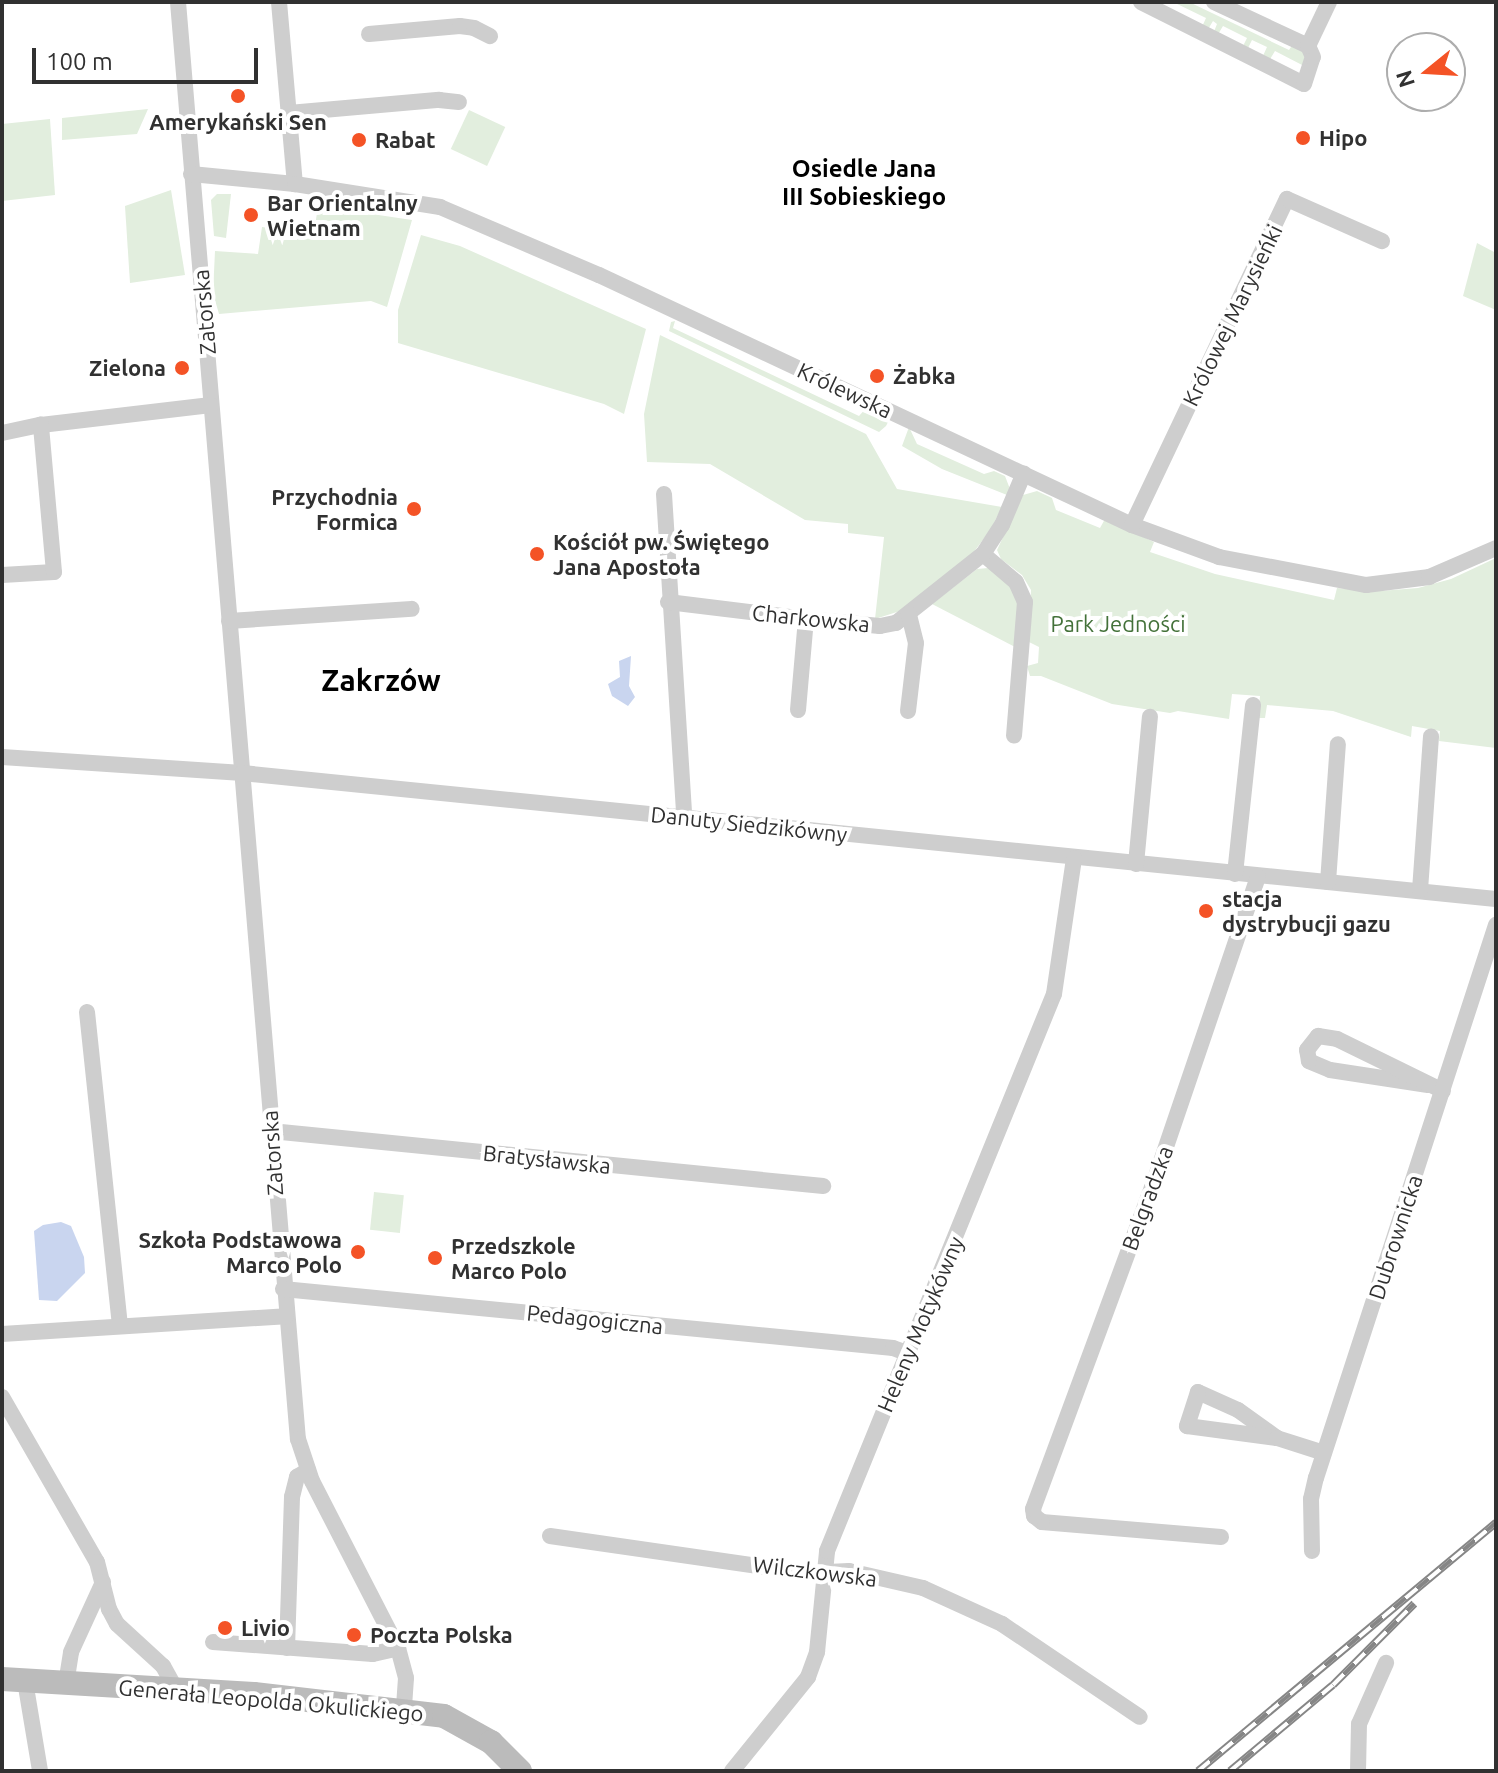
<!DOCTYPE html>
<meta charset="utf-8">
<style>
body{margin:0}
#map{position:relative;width:1498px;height:1773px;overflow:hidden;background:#fff;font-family:Ubuntu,sans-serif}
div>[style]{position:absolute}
.green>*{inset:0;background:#e2eede;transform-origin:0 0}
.water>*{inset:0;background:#c9d5ef}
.street>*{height:16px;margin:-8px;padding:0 8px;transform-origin:8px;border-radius:8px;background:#cecece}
.secondary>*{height:24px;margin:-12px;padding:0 12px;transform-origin:12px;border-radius:12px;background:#bbb}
.rail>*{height:8px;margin-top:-4px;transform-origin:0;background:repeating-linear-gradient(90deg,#fff 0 15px,#868686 0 30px);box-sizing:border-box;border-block:2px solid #868686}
.dots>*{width:22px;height:22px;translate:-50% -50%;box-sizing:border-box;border:4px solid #fff;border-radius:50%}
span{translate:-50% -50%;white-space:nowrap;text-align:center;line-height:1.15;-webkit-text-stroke:8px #fff;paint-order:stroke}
.poi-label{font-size:22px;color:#313131;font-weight:700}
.left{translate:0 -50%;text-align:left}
.right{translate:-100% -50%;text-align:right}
.street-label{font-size:22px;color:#313131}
.park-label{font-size:22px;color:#437139}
.neighbourhood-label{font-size:24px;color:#000;font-weight:700}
.district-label{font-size:30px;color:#000;font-weight:700}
.frame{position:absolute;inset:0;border:4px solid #313131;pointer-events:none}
.north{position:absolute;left:1386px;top:32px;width:80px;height:80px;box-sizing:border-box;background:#fff;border:2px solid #adadad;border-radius:50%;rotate:252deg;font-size:22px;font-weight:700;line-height:32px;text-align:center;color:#313131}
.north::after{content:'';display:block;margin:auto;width:28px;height:36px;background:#f45326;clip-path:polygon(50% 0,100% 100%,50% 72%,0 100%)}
.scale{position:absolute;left:32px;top:48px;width:226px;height:36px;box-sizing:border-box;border:4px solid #313131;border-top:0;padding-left:10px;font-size:24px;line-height:28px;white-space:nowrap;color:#313131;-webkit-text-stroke:6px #fff;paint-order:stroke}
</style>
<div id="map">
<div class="green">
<div style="clip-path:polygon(1173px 2px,1189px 2px,1289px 50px,1293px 44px,1305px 49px,1304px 66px,1275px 51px,1269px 61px,1262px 58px,1267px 47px,1252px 40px,1247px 50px,1242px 48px,1247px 38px,1223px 26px,1217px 36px,1213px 34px,1217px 24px,1213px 21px,1207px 31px,1201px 29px,1206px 18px)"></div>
<div style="clip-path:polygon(148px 109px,137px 134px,62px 140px,62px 118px)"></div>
<div style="left:469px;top:110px;width:40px;height:43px;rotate:25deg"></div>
<div style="clip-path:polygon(50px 119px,55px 195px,2px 201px,2px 124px)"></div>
<div style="clip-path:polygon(171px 190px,185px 275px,130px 283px,125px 206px)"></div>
<div style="clip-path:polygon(217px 194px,231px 194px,226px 238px,214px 236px,211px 200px)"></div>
<div style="clip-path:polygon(318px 206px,412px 220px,387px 307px,371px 301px,219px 314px,213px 293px,215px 251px,258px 254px,262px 227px,314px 233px)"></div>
<div style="clip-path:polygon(421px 235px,460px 246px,646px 329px,624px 414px,604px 404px,398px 343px,398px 310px)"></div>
<div style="clip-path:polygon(1477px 243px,1496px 253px,1496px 310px,1463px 296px)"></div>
<div style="clip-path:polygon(675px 321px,673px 328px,859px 416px,867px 407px,889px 420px,886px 426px,879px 432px,669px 331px,671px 322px)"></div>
<div style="clip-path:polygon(660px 335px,866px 434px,897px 489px,1002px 507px,991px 529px,970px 557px,900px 611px,875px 619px,884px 537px,848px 533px,848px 524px,805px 520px,710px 464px,647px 462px,644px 414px)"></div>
<div style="clip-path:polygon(909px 427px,917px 444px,984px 474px,994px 471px,1005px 476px,1010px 489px,1007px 495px,942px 469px,902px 446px)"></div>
<div style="clip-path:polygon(1037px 491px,1052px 498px,1056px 510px,1100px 528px,1105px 519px,1154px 542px,1150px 552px,1215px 574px,1334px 600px,1337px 588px,1380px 591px,1418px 588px,1451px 579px,1496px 558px,1496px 748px,1439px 741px,1440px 731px,1412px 726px,1411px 737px,1333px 711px,1267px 705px,1265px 718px,1258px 718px,1260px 696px,1232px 694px,1229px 719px,1178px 711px,1170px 713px,1112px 704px,1041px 676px,1030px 676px,1027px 666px,1038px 663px,1039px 647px,1029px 642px,1031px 590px,1022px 575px,1001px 559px,997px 550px,1023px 495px)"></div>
<div style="clip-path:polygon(988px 568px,1010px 583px,1019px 600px,1017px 648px,932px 604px,977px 569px)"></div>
<div style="left:374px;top:1192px;width:30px;height:38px;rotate:6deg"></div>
</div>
<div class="water">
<div style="clip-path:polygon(631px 656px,629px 686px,635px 697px,628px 706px,612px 696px,608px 684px,620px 677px,619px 661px)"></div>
<div style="clip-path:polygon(61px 1222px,71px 1226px,84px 1257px,85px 1273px,57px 1301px,39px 1300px,34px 1231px,43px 1225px)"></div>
</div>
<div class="street">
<div style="left:178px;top:2px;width:1442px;rotate:85.23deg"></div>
<div style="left:298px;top:1439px;width:44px;rotate:71.6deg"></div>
<div style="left:312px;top:1481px;width:188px;rotate:62.8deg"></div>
<div style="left:398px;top:1648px;width:31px;rotate:75deg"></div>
<div style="left:406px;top:1678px;width:31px;rotate:94deg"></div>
<div style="left:279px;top:2px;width:183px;rotate:85deg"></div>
<div style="left:1141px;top:2px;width:182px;rotate:26.7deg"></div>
<div style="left:1304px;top:84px;width:28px;rotate:-72deg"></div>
<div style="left:1313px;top:57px;width:12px;rotate:-114deg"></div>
<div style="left:1214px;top:2px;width:104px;rotate:25.1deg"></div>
<div style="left:1308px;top:46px;width:49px;rotate:-64.5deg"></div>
<div style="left:369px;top:34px;width:91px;rotate:-5deg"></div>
<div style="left:460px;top:26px;width:14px;rotate:8deg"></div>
<div style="left:474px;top:28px;width:18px;rotate:27deg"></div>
<div style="left:289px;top:113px;width:151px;rotate:-5deg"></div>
<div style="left:439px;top:100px;width:20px;rotate:6deg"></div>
<div style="left:191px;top:174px;width:104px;rotate:5.5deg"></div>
<div style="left:295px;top:184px;width:147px;rotate:9deg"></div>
<div style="left:440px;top:207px;width:173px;rotate:23.2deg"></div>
<div style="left:599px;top:275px;width:589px;rotate:25.13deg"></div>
<div style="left:1132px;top:525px;width:93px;rotate:20.2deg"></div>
<div style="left:1219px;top:557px;width:150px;rotate:10.8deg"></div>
<div style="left:1366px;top:585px;width:64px;rotate:-7.2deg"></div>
<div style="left:1429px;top:577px;width:73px;rotate:-23.4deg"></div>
<div style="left:2px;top:433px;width:40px;rotate:-12deg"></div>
<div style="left:41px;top:425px;width:171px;rotate:-6.7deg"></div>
<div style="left:664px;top:494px;width:323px;rotate:86.4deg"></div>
<div style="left:1132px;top:525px;width:361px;rotate:-64.6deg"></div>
<div style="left:1287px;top:199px;width:104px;rotate:23.9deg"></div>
<div style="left:983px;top:554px;width:43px;rotate:40.3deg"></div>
<div style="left:1016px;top:582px;width:22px;rotate:66deg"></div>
<div style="left:1025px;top:602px;width:134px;rotate:94.7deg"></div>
<div style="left:2px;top:575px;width:52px;rotate:-3.3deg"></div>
<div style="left:54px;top:572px;width:148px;rotate:-95.1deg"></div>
<div style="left:668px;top:602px;width:139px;rotate:7deg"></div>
<div style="left:806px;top:619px;width:74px;rotate:5.4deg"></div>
<div style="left:880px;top:626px;width:16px;rotate:-11deg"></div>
<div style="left:896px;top:623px;width:111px;rotate:-38.4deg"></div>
<div style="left:983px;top:554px;width:35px;rotate:-57deg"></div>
<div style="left:1002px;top:525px;width:56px;rotate:-67.1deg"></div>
<div style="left:229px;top:621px;width:183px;rotate:-3.8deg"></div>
<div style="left:798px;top:710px;width:91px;rotate:-85deg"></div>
<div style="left:908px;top:711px;width:68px;rotate:-83.3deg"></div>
<div style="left:916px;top:643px;width:30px;rotate:-104deg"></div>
<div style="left:2px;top:757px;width:241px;rotate:3.8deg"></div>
<div style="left:242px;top:773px;width:1260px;rotate:5.74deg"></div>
<div style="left:1136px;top:864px;width:148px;rotate:-84.6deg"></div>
<div style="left:1235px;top:874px;width:170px;rotate:-83.9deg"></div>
<div style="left:1328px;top:882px;width:138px;rotate:-85.9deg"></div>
<div style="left:1420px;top:890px;width:154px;rotate:-85.9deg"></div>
<div style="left:87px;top:1012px;width:314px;rotate:84deg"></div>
<div style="left:1428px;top:1085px;width:99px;rotate:-171.3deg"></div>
<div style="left:1330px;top:1070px;width:23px;rotate:-157deg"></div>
<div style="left:1309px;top:1061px;width:11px;rotate:-100deg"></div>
<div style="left:1307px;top:1050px;width:18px;rotate:-52deg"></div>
<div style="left:1318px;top:1036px;width:19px;rotate:9deg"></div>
<div style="left:1337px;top:1039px;width:118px;rotate:26.1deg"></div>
<div style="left:271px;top:1131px;width:555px;rotate:5.69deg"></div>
<div style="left:283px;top:1289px;width:613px;rotate:5.52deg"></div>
<div style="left:893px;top:1348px;width:15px;rotate:20deg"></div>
<div style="left:2px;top:1334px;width:284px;rotate:-3.6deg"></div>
<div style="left:2px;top:1397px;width:190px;rotate:60.1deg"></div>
<div style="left:97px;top:1562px;width:49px;rotate:75.7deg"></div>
<div style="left:109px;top:1609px;width:17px;rotate:62deg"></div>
<div style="left:117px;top:1624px;width:62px;rotate:42.4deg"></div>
<div style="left:163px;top:1666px;width:25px;rotate:61deg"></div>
<div style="left:1277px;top:1438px;width:48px;rotate:-144.3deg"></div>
<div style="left:1238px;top:1410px;width:44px;rotate:-155.8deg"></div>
<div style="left:1198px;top:1392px;width:36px;rotate:108deg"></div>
<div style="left:1187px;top:1426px;width:91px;rotate:7.6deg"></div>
<div style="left:1277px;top:1438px;width:49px;rotate:17.7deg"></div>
<div style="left:550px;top:1536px;width:260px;rotate:8.2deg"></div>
<div style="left:807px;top:1573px;width:42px;rotate:-2.7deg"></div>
<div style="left:849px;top:1571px;width:76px;rotate:12.9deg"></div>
<div style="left:923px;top:1588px;width:87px;rotate:24.5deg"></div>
<div style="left:1002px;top:1624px;width:166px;rotate:34deg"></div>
<div style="left:1221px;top:1537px;width:180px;rotate:-175.2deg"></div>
<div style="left:1042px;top:1522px;width:10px;rotate:-143deg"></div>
<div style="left:1034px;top:1516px;width:7px;rotate:-98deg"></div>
<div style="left:1033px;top:1509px;width:342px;rotate:-69.7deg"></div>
<div style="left:1152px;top:1188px;width:329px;rotate:-71.2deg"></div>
<div style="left:1312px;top:1551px;width:52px;rotate:-91.1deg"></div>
<div style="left:1311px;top:1499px;width:22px;rotate:-77deg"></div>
<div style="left:1316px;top:1478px;width:582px;rotate:-71.97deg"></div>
<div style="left:213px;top:1642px;width:160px;rotate:4.3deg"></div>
<div style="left:373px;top:1654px;width:26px;rotate:-13deg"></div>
<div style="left:287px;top:1648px;width:151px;rotate:-88.1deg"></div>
<div style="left:292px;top:1497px;width:21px;rotate:-76deg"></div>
<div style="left:297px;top:1477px;width:13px;rotate:-32deg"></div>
<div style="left:25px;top:1681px;width:91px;rotate:80.5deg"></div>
<div style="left:66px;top:1684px;width:32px;rotate:-81deg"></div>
<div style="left:71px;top:1652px;width:77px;rotate:-65.4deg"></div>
<div style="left:732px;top:1771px;width:121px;rotate:-51deg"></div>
<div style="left:808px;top:1677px;width:27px;rotate:-70deg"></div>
<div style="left:817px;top:1652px;width:101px;rotate:-84.3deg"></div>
<div style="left:827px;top:1551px;width:601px;rotate:-67.83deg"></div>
<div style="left:1054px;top:994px;width:137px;rotate:-81.6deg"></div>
<div style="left:1358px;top:1771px;width:47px;rotate:-88.8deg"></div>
<div style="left:1359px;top:1724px;width:67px;rotate:-66.1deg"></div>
</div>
<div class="secondary">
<div style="left:2px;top:1679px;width:252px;rotate:3.4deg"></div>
<div style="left:254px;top:1694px;width:191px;rotate:6.6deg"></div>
<div style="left:444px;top:1716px;width:54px;rotate:29deg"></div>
<div style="left:491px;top:1742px;width:41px;rotate:45deg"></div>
</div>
<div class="rail">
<div style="left:1198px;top:1771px;width:388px;rotate:-39.8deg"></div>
<div style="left:1230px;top:1771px;width:134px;rotate:-39.9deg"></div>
<div style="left:1333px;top:1685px;width:115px;rotate:-45deg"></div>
</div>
<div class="dots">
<div style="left:238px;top:96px;background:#f45326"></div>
<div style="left:1303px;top:138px;background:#f45326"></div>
<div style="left:359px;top:140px;background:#f45326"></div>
<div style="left:251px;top:215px;background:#f45326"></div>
<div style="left:182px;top:368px;background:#f45326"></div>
<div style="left:877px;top:376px;background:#f45326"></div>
<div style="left:414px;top:509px;background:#f45326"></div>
<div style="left:537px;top:554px;background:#f45326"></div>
<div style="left:1206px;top:911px;background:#f45326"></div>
<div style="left:358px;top:1252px;background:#f45326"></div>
<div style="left:435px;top:1258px;background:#f45326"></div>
<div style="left:225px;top:1628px;background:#f45326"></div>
<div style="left:354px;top:1635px;background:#f45326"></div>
</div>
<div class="poi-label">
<span style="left:238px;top:122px">Amerykański Sen</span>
<span class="left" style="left:1319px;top:138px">Hipo</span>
<span class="left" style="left:375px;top:140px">Rabat</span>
<span class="left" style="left:267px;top:215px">Bar Orientalny<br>Wietnam</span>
<span class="right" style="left:166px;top:368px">Zielona</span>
<span class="left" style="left:893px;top:376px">Żabka</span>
<span class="right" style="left:398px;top:509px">Przychodnia<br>Formica</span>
<span class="left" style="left:553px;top:554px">Kościół pw. Świętego<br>Jana Apostoła</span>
<span class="left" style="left:1222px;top:911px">stacja<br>dystrybucji gazu</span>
<span class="right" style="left:342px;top:1252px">Szkoła Podstawowa<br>Marco Polo</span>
<span class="left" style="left:451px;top:1258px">Przedszkole<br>Marco Polo</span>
<span class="left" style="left:241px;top:1628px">Livio</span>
<span class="left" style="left:370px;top:1635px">Poczta Polska</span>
</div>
<div class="street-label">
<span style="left:204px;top:312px;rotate:-95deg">Zatorska</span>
<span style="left:1232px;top:315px;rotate:-64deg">Królowej Marysieńki</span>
<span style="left:845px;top:390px;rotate:25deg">Królewska</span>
<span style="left:811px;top:618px;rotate:6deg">Charkowska</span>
<span style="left:749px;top:824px;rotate:6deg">Danuty Siedzikówny</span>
<span style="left:272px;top:1153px;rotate:-94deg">Zatorska</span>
<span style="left:547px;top:1159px;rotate:6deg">Bratysławska</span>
<span style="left:1147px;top:1198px;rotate:-70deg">Belgradzka</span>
<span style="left:1395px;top:1237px;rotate:-72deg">Dubrownicka</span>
<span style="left:595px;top:1319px;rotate:6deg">Pedagogiczna</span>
<span style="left:920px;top:1324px;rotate:-67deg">Heleny Motykówny</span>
<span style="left:815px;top:1571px;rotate:7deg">Wilczkowska</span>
<span style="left:271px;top:1700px;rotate:5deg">Generała Leopolda Okulickiego</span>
</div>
<div class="park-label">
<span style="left:1118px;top:624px">Park Jedności</span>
</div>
<div class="neighbourhood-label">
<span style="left:864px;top:183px">Osiedle Jana<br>III Sobieskiego</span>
</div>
<div class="district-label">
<span style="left:381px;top:680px">Zakrzów</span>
</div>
<div class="frame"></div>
<div class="north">N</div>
<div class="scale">100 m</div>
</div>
